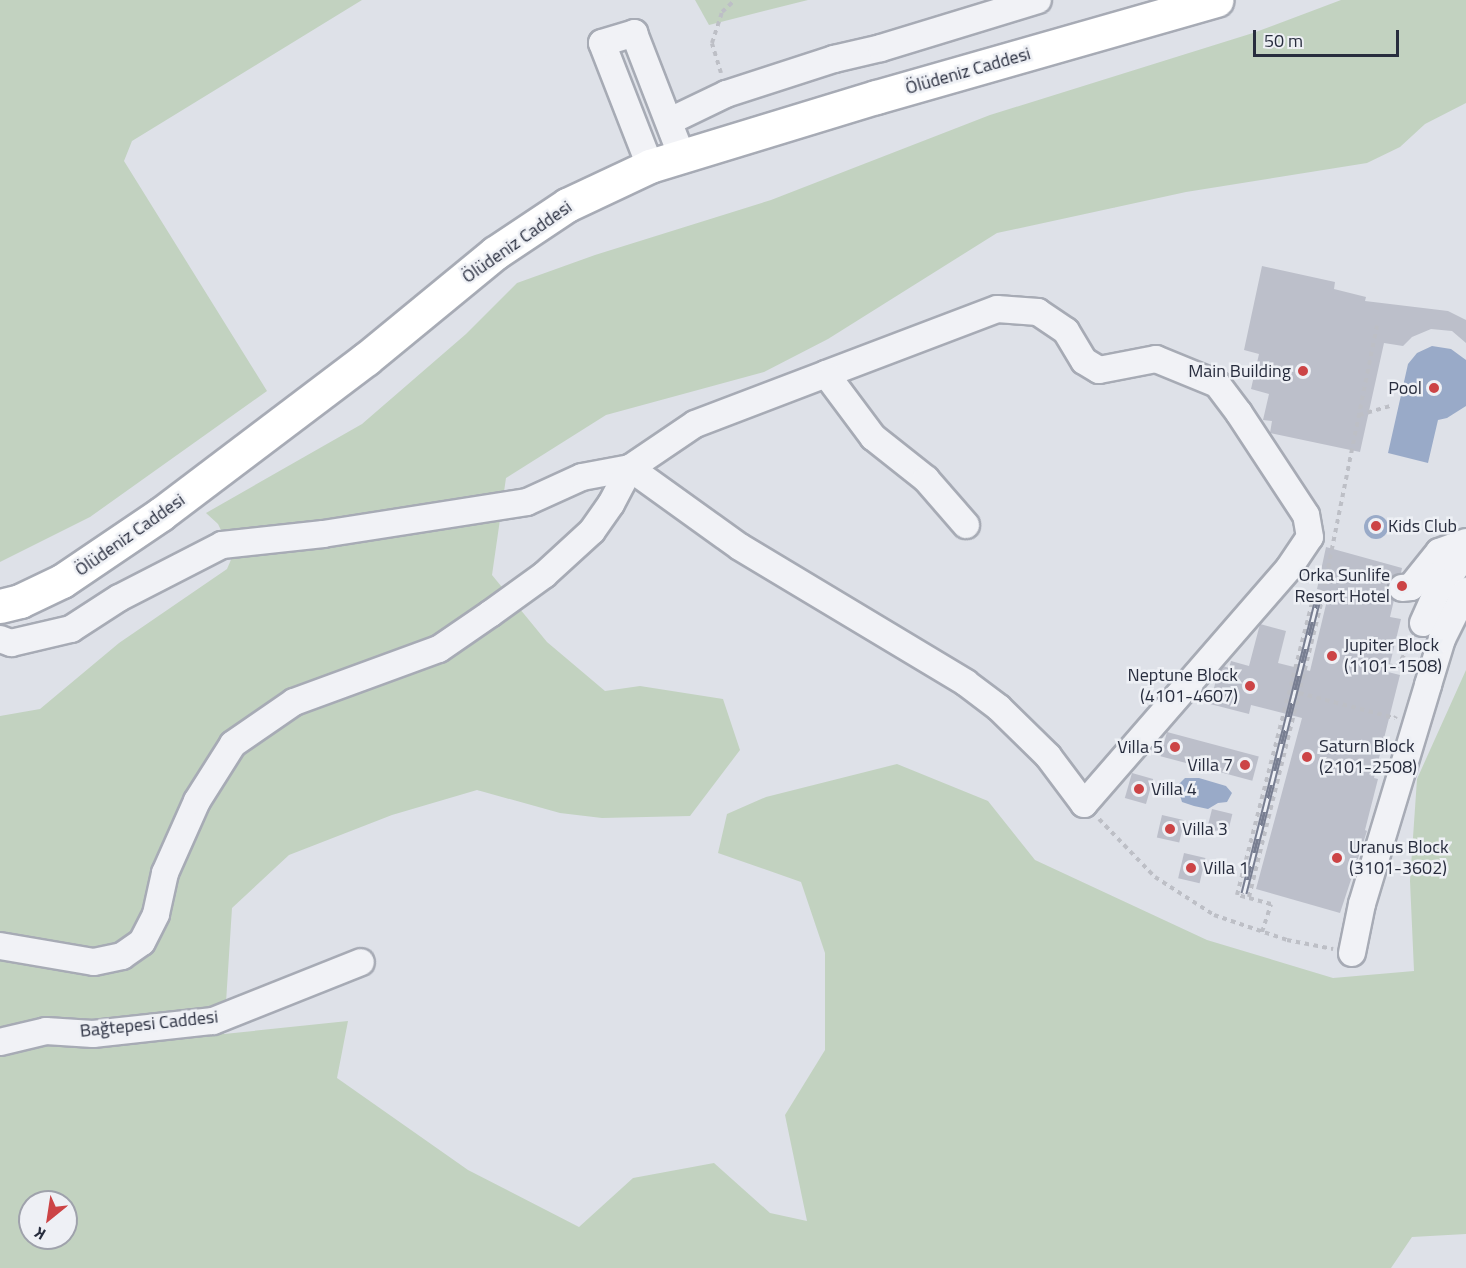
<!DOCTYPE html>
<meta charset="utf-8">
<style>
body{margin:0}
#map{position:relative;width:1466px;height:1268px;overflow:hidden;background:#dee1e8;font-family:"Titillium Web",sans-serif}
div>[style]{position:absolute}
.green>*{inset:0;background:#c2d2c0}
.water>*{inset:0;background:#99aac8}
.round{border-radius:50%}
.building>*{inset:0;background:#bcbfca;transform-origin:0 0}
.path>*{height:4px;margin-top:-2px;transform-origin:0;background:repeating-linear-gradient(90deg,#bdbfc6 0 4.5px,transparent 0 9px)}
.roads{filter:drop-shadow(2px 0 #a7abb5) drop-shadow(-2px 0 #a7abb5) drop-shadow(0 2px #a7abb5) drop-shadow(0 -2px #a7abb5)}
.minor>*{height:26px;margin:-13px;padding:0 13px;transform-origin:13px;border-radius:13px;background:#f1f2f6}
.major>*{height:33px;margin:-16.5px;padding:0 16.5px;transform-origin:16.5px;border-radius:16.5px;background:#fff}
.rail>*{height:7px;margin-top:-3.5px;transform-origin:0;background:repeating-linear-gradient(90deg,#eef0f5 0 14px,#787e91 0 28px);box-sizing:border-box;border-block:2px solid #787e91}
.dots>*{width:16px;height:16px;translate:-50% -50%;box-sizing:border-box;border:3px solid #eef0f5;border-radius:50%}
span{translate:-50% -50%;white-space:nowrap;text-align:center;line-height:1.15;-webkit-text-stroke:5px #eef0f5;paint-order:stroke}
.street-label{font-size:18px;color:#282d3e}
.poi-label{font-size:18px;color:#282d3e}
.right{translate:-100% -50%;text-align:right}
.left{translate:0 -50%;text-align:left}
.north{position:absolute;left:18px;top:1190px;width:60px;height:60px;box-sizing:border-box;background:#eef0f5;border:2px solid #9fa2ac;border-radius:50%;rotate:210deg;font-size:16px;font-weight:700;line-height:24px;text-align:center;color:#282d3e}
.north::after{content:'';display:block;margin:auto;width:21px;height:27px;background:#cc4446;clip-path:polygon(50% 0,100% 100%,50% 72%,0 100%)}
.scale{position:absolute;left:1253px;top:30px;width:146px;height:27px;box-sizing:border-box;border:3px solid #282d3e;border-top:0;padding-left:8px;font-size:18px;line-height:21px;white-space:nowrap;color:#282d3e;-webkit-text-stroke:4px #eef0f5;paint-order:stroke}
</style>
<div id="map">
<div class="green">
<div style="clip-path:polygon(0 0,362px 0,132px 141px,124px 161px,267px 391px,90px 517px,0 562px)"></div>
<div style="clip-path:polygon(695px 0,808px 0,709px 25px)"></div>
<div style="clip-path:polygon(evenodd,1341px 0,1466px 0,1466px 103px,1425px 124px,1400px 147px,1367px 163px,1186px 192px,997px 233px,828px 339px,764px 372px,606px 415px,506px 478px,492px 575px,547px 642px,605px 691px,640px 686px,723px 699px,740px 750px,690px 816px,602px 818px,560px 813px,477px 790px,392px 815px,289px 855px,232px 908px,224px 1034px,348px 1021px,337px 1078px,468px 1170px,579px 1227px,633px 1178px,714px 1163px,770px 1213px,807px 1221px,785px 1115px,825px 1050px,825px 953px,801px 882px,718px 853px,727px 814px,766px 797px,897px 764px,988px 801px,1035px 860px,1207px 940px,1333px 978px,1414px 971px,1410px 881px,1417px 779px,1466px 670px,1466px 1234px,1412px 1237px,1391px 1268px,0 1268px,0 716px,40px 709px,119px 643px,227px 569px,233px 555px,218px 524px,206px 513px,362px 424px,466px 334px,517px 283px,595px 255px,771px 200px,990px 115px,1253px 33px,1341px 0,30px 1202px,66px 1202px,66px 1238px,30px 1238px,30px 1202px)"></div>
</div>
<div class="water">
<div style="clip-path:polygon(1432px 346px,1451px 349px,1466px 360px,1466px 406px,1447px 418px,1438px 420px,1428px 463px,1388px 453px,1408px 364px,1417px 353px)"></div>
<div class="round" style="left:1364px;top:515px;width:24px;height:24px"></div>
<div style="clip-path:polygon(1185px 778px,1199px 778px,1226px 786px,1232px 793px,1227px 802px,1218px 803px,1208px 809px,1194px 806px,1182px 802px,1177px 786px)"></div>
</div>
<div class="building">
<div style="clip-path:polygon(1262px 266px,1335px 282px,1334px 289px,1366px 297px,1365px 301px,1448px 311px,1466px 320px,1466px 343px,1452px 331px,1431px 329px,1412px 337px,1403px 346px,1384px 343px,1360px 452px,1270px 433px,1272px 421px,1263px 420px,1269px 394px,1251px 389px,1259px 354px,1244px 350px)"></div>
<div style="clip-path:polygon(1326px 547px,1402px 568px,1401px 573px,1389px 581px,1387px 589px,1394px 600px,1390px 617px,1401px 619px,1388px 672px,1400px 675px,1374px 778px,1378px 779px,1365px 830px,1367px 831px,1340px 913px,1256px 889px,1302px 718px,1251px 705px,1249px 714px,1210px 704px,1218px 672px,1223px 666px,1229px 668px,1231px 661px,1249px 666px,1260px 624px,1286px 631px,1278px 663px,1310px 671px,1329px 592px,1317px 589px)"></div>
<div style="left:1167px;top:732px;width:95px;height:25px;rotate:15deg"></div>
<div style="left:1132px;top:773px;width:22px;height:26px;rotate:16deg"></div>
<div style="left:1212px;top:809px;width:21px;height:20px;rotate:14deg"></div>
<div style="left:1162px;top:815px;width:23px;height:23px;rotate:13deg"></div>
<div style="left:1184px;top:853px;width:22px;height:26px;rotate:13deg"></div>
</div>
<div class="path">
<div style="left:721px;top:73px;width:31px;rotate:-107deg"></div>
<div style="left:712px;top:43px;width:33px;rotate:-72deg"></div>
<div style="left:722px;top:12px;width:18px;rotate:-43deg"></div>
<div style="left:1359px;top:415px;width:32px;rotate:-16deg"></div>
<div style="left:1362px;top:660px;width:36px;rotate:11deg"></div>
<div style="left:1397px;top:667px;width:32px;rotate:-60deg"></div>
<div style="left:1299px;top:693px;width:99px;rotate:14.6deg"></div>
<div style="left:1395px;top:718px;width:2px;rotate:-63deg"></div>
<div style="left:1099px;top:819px;width:81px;rotate:46deg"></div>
<div style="left:1155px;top:877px;width:70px;rotate:32.8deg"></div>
<div style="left:1214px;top:915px;width:77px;rotate:18.9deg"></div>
<div style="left:1287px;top:940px;width:47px;rotate:11.1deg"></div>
<div style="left:1249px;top:897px;width:303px;rotate:-76.2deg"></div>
<div style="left:1321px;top:603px;width:283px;rotate:-78.6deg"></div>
<div style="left:1262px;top:932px;width:29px;rotate:-72deg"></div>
<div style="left:1271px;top:904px;width:35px;rotate:-165deg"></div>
<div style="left:1237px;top:895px;width:302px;rotate:-75.6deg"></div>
<div style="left:1312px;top:602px;width:9px;rotate:6deg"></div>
</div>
<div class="roads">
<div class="minor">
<div style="left:670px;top:121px;width:62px;rotate:-25.7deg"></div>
<div style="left:726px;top:94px;width:114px;rotate:-18deg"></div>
<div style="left:834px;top:59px;width:48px;rotate:-13.2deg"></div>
<div style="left:881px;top:48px;width:164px;rotate:-17deg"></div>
<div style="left:650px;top:166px;width:132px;rotate:-111.3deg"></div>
<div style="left:602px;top:43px;width:34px;rotate:-17deg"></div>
<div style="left:634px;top:33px;width:133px;rotate:68.8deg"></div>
<div style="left:1402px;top:588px;width:9px;rotate:-6deg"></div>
<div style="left:1411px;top:587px;width:45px;rotate:-51.3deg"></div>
<div style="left:1439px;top:552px;width:29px;rotate:-20deg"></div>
<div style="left:1423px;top:623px;width:34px;rotate:-66deg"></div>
<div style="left:1437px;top:592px;width:34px;rotate:-53deg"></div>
<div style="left:1457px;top:565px;width:11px;rotate:-34deg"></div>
<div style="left:0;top:639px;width:12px;rotate:20deg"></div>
<div style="left:11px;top:643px;width:62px;rotate:-13.1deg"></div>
<div style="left:71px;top:629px;width:57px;rotate:-32.9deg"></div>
<div style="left:119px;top:598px;width:116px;rotate:-27.2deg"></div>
<div style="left:222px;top:545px;width:102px;rotate:-6.2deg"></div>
<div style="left:323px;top:534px;width:206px;rotate:-8.9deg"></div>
<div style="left:527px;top:502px;width:60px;rotate:-24.4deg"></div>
<div style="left:582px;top:477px;width:49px;rotate:-10.6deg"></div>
<div style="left:630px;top:468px;width:135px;rotate:35.7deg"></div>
<div style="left:740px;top:547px;width:264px;rotate:31deg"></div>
<div style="left:966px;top:683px;width:41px;rotate:37.1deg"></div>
<div style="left:999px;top:708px;width:69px;rotate:44.4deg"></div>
<div style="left:1048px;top:756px;width:60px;rotate:53.1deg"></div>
<div style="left:1084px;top:804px;width:313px;rotate:-49deg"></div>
<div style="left:1289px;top:568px;width:37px;rotate:-56deg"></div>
<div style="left:1310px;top:537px;width:22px;rotate:-100deg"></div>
<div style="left:1306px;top:515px;width:122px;rotate:-123.3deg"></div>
<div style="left:1239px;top:413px;width:36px;rotate:-127deg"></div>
<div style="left:1217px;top:384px;width:66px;rotate:-157.7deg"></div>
<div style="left:1156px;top:359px;width:58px;rotate:169.1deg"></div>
<div style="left:1099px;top:370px;width:17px;rotate:-149deg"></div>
<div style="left:1084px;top:361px;width:35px;rotate:-121deg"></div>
<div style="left:1066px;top:331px;width:34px;rotate:-146deg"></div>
<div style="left:1038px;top:312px;width:41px;rotate:-175.8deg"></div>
<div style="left:997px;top:309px;width:183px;rotate:159.2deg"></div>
<div style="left:0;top:946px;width:95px;rotate:9.7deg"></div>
<div style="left:94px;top:962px;width:29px;rotate:-12deg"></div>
<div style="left:122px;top:956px;width:24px;rotate:-35deg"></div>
<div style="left:142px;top:942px;width:31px;rotate:-63deg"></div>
<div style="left:156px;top:914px;width:42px;rotate:-77.6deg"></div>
<div style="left:165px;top:873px;width:79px;rotate:-66deg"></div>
<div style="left:197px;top:801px;width:67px;rotate:-57.7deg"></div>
<div style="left:233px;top:744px;width:74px;rotate:-34.5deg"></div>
<div style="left:294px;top:702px;width:154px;rotate:-20.1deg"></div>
<div style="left:439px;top:649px;width:62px;rotate:-34.5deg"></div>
<div style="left:490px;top:614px;width:67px;rotate:-35.8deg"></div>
<div style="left:544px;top:575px;width:65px;rotate:-42.5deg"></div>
<div style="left:592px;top:531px;width:33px;rotate:-55deg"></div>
<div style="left:611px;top:504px;width:41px;rotate:-62.2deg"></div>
<div style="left:630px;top:468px;width:78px;rotate:-34.1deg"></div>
<div style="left:695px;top:424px;width:140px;rotate:-20.9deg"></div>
<div style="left:826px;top:374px;width:79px;rotate:53.3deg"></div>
<div style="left:873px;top:437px;width:68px;rotate:38.4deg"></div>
<div style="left:926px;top:479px;width:61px;rotate:49deg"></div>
<div style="left:1352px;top:953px;width:50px;rotate:-78.5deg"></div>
<div style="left:1362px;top:904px;width:229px;rotate:-73.2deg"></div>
<div style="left:1428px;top:685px;width:48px;rotate:-73.1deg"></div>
<div style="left:1442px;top:639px;width:54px;rotate:-63.4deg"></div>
<div style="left:0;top:1042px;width:47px;rotate:-13.4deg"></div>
<div style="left:46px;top:1031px;width:47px;rotate:3.7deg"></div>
<div style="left:93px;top:1034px;width:121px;rotate:-6.2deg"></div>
<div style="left:213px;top:1021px;width:159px;rotate:-21.7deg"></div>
</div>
<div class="major">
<div style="left:0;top:606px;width:21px;rotate:-14deg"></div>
<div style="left:20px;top:601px;width:47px;rotate:-25.5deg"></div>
<div style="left:62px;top:581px;width:120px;rotate:-34.1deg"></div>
<div style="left:161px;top:514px;width:257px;rotate:-37.1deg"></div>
<div style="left:366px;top:359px;width:167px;rotate:-39.4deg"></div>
<div style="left:495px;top:253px;width:87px;rotate:-33.7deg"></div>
<div style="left:567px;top:205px;width:92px;rotate:-25.2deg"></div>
<div style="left:650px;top:166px;width:236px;rotate:-17deg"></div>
<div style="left:876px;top:97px;width:354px;rotate:-15.9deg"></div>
</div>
</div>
<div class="rail">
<div style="left:1244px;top:893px;width:300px;rotate:-75.9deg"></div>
</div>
<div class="dots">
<div style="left:1303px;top:371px;background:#cc4446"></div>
<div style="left:1434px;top:388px;background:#cc4446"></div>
<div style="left:1376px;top:526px;background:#cc4446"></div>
<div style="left:1402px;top:586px;background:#cc4446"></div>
<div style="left:1332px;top:656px;background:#cc4446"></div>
<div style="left:1250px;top:686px;background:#cc4446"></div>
<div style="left:1175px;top:747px;background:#cc4446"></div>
<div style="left:1307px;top:757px;background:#cc4446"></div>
<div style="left:1245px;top:765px;background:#cc4446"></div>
<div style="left:1139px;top:789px;background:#cc4446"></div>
<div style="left:1170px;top:829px;background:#cc4446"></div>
<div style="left:1337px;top:858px;background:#cc4446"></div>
<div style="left:1191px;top:868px;background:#cc4446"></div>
</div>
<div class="street-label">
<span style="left:968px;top:71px;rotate:-16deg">Ölüdeniz Caddesi</span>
<span style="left:517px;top:242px;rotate:-35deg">Ölüdeniz Caddesi</span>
<span style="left:130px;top:535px;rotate:-35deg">Ölüdeniz Caddesi</span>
<span style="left:149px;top:1024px;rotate:-6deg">Bağtepesi Caddesi</span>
</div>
<div class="poi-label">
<span class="right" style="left:1291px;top:371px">Main Building</span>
<span class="right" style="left:1422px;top:388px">Pool</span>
<span class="left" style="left:1388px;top:526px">Kids Club</span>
<span class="right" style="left:1390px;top:586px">Orka Sunlife<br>Resort Hotel</span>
<span class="left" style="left:1344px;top:656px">Jupiter Block<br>(1101-1508)</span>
<span class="right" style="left:1238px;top:686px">Neptune Block<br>(4101-4607)</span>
<span class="right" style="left:1163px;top:747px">Villa 5</span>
<span class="left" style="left:1319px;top:757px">Saturn Block<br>(2101-2508)</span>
<span class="right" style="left:1233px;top:765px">Villa 7</span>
<span class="left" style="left:1151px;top:789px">Villa 4</span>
<span class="left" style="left:1182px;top:829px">Villa 3</span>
<span class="left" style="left:1349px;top:858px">Uranus Block<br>(3101-3602)</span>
<span class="left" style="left:1203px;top:868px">Villa 1</span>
</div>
<div class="north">K</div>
<div class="scale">50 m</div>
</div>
